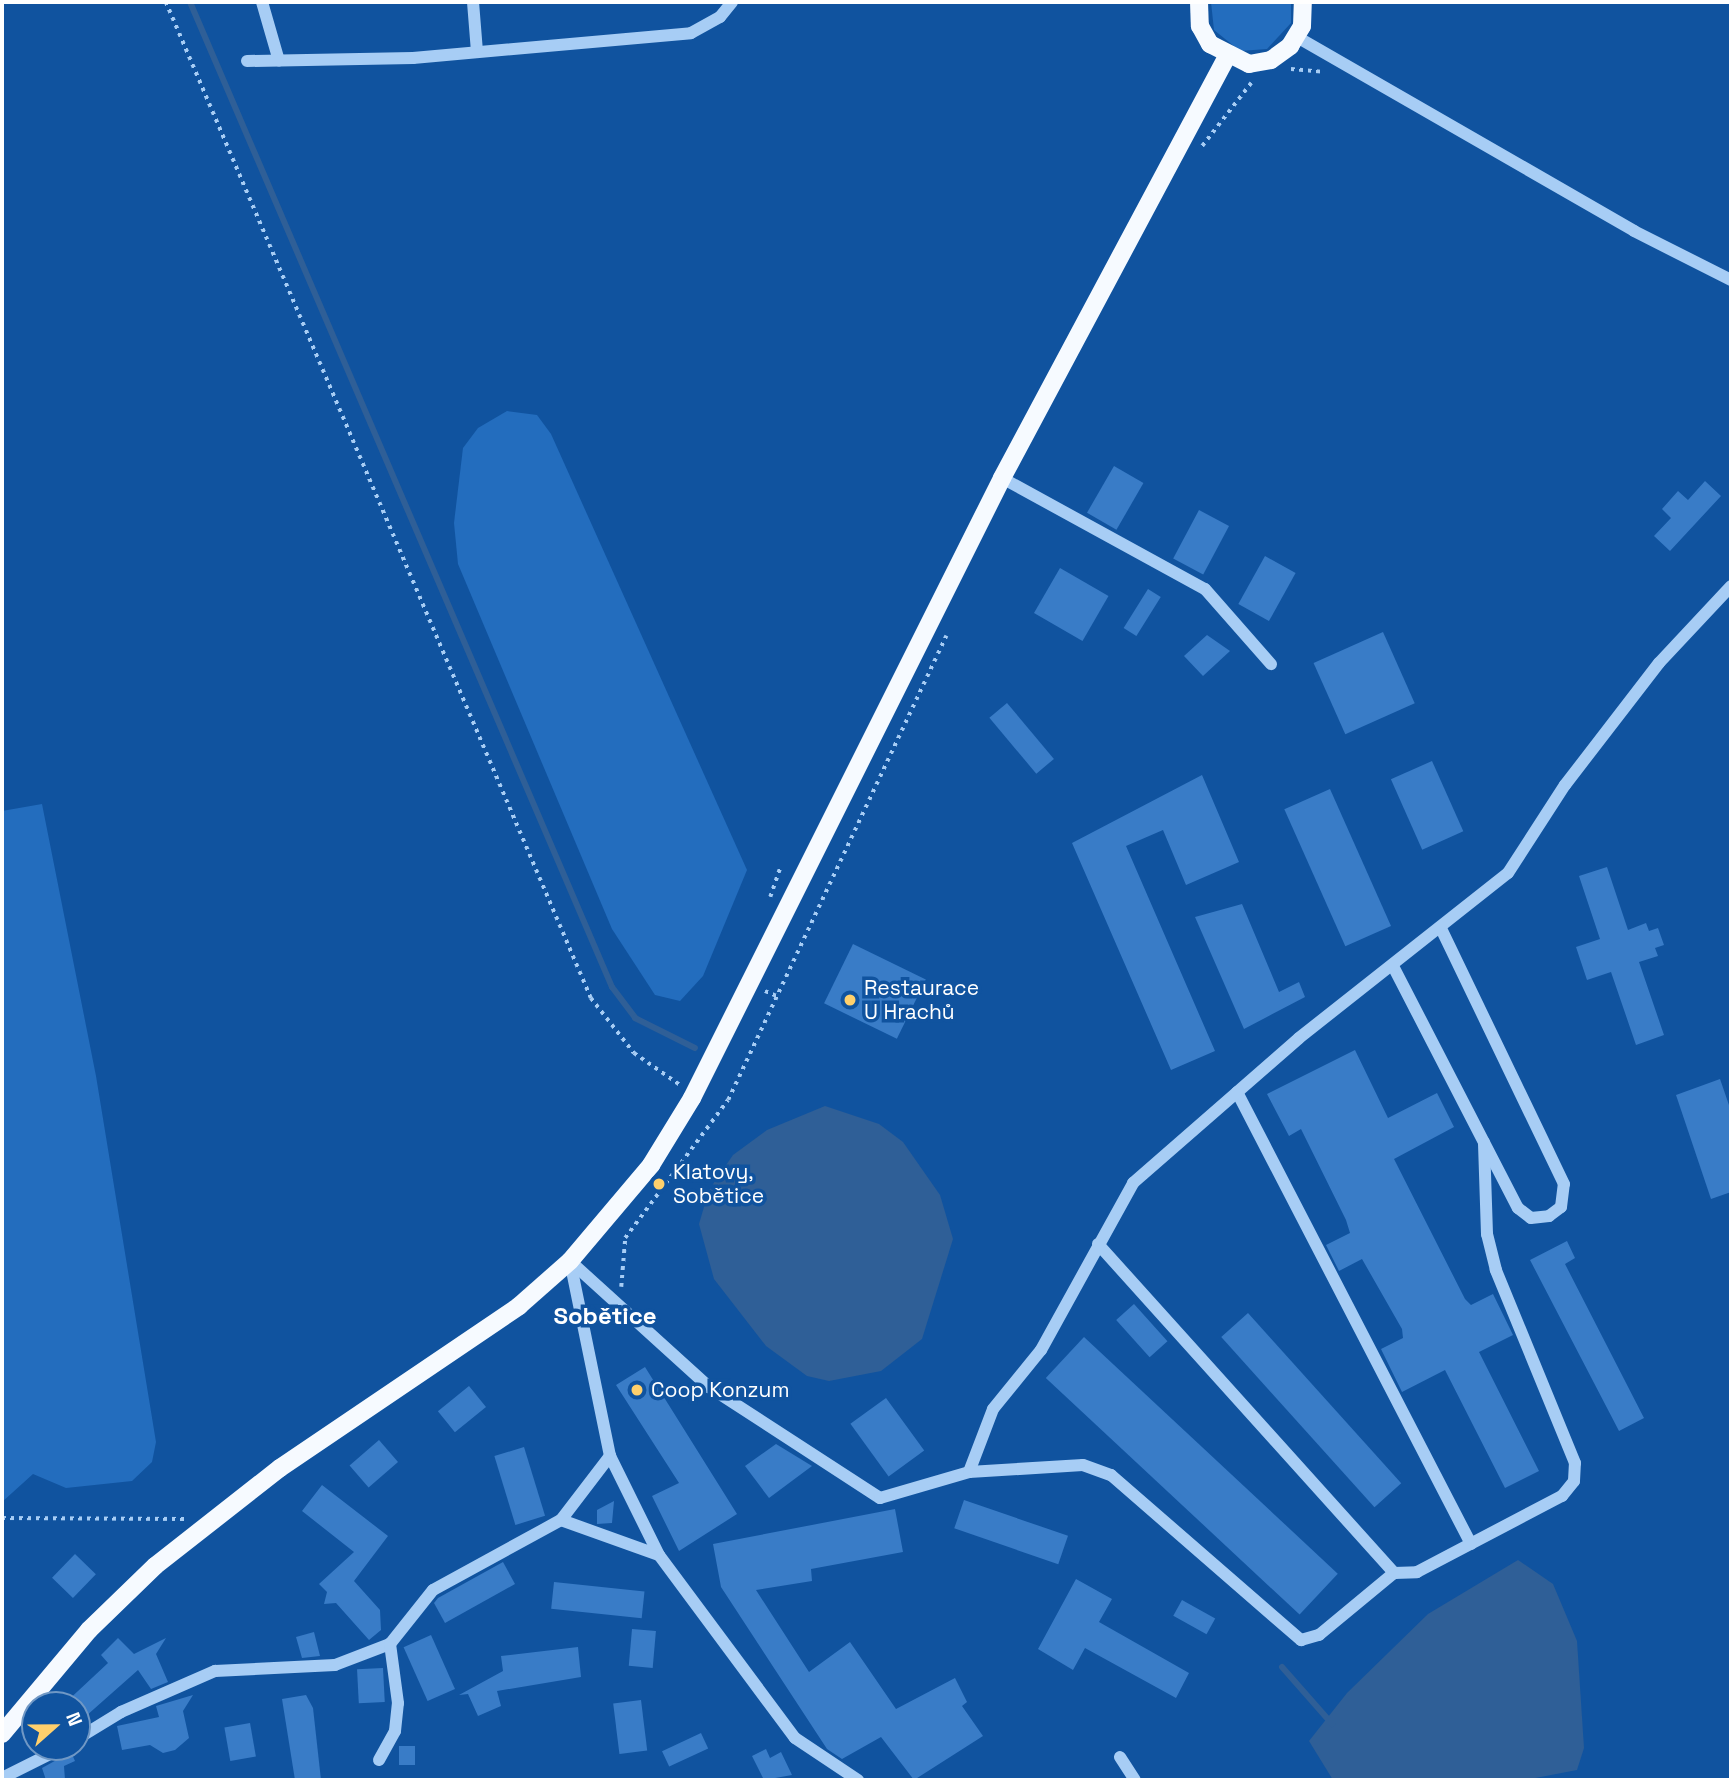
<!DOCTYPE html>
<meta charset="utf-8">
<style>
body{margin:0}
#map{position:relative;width:1733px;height:1782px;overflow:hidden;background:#10539f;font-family:"Space Grotesk",sans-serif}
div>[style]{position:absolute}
.green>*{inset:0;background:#236dbe}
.water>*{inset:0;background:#2f5f97}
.stream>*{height:6px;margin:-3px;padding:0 3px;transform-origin:3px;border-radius:3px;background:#2f5f97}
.building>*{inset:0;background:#397cc7;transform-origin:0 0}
.path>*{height:3.5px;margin-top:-1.75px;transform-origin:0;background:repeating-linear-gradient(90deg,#a7cdf5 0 3.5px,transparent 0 8.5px)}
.minor>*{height:12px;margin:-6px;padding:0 6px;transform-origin:6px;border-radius:6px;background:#a7cdf5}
.major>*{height:18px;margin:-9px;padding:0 9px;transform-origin:9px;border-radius:9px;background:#f6faff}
.dots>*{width:19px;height:19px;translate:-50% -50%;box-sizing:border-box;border:4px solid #10539f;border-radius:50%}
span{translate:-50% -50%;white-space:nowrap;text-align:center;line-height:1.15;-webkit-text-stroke:7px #10539f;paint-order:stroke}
.poi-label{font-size:21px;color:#fff}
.left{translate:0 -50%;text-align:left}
.quarter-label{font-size:24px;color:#fff;font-weight:700}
.frame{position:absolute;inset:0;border:4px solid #fff;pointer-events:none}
.north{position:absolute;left:21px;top:1691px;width:70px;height:70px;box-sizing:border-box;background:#10539f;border:2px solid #7098c5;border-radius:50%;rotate:69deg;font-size:19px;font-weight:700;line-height:28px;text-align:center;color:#fff}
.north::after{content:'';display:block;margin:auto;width:24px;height:32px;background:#ffd06c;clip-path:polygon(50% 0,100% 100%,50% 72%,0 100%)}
</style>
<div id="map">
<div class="green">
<div style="clip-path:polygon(1211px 2px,1291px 2px,1291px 23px,1267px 49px,1240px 51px,1214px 30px)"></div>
<div style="clip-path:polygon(507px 411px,537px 415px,551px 434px,747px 870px,703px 976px,680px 1001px,655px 995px,612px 929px,458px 564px,454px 523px,463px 448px,478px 428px)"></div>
<div style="clip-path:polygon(42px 804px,96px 1076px,156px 1442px,152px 1462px,132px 1481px,66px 1488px,33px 1474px,2px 1502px,2px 811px)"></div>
</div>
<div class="water">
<div style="clip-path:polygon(825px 1106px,879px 1124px,903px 1142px,940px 1195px,953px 1239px,922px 1339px,881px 1371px,829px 1381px,807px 1376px,766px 1346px,714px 1279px,699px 1224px,709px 1190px,733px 1155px,767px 1130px)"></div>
<div style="clip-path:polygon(1518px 1560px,1553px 1584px,1577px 1641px,1584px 1748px,1577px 1770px,1525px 1780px,1333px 1780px,1309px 1741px,1347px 1693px,1428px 1614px)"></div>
</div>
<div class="stream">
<div style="left:190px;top:2px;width:1072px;rotate:66.81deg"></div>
<div style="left:612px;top:987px;width:39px;rotate:53deg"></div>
<div style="left:635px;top:1018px;width:67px;rotate:26.6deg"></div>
<div style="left:1282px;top:1667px;width:76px;rotate:48.7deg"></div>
</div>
<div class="building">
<div style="left:1114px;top:466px;width:34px;height:54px;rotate:30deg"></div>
<div style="clip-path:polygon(1705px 481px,1721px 496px,1670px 551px,1654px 536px,1671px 518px,1662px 509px,1678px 491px,1688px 500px)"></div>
<div style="left:1199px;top:510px;width:34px;height:55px;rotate:28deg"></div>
<div style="left:1265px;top:556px;width:35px;height:55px;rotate:29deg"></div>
<div style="left:1060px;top:568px;width:56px;height:52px;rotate:30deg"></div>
<div style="left:1148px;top:589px;width:15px;height:46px;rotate:32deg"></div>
<div style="left:1383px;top:632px;width:78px;height:76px;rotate:66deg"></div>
<div style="clip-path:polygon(1207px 635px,1230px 651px,1203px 676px,1184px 656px)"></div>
<div style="left:1007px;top:703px;width:73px;height:23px;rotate:50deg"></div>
<div style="left:1432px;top:761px;width:77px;height:45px;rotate:66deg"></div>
<div style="clip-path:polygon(1202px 775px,1239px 862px,1186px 885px,1163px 830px,1126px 846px,1215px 1051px,1171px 1070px,1072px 843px)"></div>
<div style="left:1330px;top:789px;width:150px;height:50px;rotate:66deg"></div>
<div style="clip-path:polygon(1607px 867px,1628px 930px,1646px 923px,1649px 931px,1658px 928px,1664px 945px,1655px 948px,1658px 956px,1639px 962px,1664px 1035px,1636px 1045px,1611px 972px,1587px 980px,1576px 947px,1600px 939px,1579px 876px)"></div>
<div style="clip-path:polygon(1242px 904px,1279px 992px,1299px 982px,1305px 997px,1244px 1029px,1195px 917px)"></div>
<div style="left:853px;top:944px;width:81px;height:66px;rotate:26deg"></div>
<div style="clip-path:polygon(1355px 1050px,1388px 1118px,1437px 1093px,1454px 1127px,1394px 1159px,1465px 1299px,1471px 1305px,1493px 1294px,1513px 1335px,1479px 1352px,1539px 1471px,1505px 1488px,1445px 1370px,1402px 1392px,1381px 1349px,1403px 1338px,1402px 1329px,1362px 1259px,1339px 1271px,1326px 1245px,1350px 1233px,1346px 1220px,1301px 1129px,1289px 1136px,1267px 1094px)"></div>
<div style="clip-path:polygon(1720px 1079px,1731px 1111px,1731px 1192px,1711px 1199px,1676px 1095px)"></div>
<div style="clip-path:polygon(1567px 1241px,1575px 1258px,1565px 1264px,1644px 1418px,1619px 1431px,1530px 1260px)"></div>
<div style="left:1134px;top:1304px;width:50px;height:24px;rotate:48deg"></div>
<div style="left:1248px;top:1313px;width:229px;height:36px;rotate:48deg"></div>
<div style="left:1084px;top:1337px;width:347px;height:56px;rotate:43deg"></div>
<div style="clip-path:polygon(645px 1367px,737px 1514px,679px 1551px,652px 1496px,679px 1483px,616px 1385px)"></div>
<div style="left:469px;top:1386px;width:27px;height:40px;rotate:51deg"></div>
<div style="left:886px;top:1398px;width:65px;height:44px;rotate:54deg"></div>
<div style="left:379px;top:1440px;width:29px;height:39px;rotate:49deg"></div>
<div style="clip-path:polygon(776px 1444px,812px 1466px,769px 1498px,745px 1466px)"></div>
<div style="left:524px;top:1447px;width:72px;height:31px;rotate:73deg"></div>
<div style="clip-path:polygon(322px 1485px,388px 1536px,354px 1581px,380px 1610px,381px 1630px,369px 1640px,336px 1603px,324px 1604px,327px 1592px,319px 1584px,354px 1552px,302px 1511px)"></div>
<div style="left:964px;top:1500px;width:110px;height:30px;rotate:19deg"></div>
<div style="clip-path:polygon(614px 1501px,612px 1523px,597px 1524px,597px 1510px)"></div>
<div style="clip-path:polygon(895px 1509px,903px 1552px,811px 1569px,812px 1581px,756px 1590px,809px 1672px,850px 1642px,896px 1709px,955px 1678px,967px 1702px,962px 1706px,983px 1736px,914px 1780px,881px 1737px,842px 1759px,827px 1749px,721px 1587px,713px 1544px)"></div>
<div style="left:75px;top:1554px;width:29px;height:33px;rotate:44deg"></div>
<div style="clip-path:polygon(503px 1562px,515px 1584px,445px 1623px,434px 1603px,438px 1598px)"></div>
<div style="clip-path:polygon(1076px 1579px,1112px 1599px,1099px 1622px,1189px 1673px,1176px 1698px,1085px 1648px,1073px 1670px,1038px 1649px)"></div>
<div style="left:554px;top:1582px;width:91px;height:27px;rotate:6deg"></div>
<div style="left:1182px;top:1600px;width:38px;height:18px;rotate:29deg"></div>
<div style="left:632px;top:1629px;width:24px;height:37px;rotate:5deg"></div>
<div style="clip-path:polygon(314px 1632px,320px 1656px,302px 1658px,296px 1637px)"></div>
<div style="left:431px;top:1635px;width:59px;height:30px;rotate:66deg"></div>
<div style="clip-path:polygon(118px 1638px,134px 1654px,166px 1638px,156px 1654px,168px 1682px,151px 1689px,138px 1670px,77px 1724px,77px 1705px,63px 1705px,108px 1663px,101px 1655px)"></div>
<div style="clip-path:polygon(578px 1647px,581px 1677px,497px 1691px,501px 1706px,478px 1716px,468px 1694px,459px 1695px,503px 1671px,501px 1656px)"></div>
<div style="left:383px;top:1668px;width:34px;height:26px;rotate:87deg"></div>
<div style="clip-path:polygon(193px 1695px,183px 1711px,189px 1738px,175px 1750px,163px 1753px,150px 1745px,122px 1750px,117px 1726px,159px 1717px,156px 1706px)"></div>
<div style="clip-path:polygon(306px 1695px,313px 1708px,321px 1780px,295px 1780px,282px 1699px)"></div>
<div style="left:641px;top:1700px;width:51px;height:28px;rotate:83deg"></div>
<div style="left:250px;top:1723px;width:34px;height:26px;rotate:80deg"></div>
<div style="left:701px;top:1733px;width:17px;height:43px;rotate:65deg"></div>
<div style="left:399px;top:1746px;width:16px;height:19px"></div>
<div style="clip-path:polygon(766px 1749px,770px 1758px,781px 1752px,792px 1775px,764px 1780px,752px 1756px)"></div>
<div style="clip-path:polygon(71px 1752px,75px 1761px,64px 1766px,65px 1780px,46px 1780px,42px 1768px)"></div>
</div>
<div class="path">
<div style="left:166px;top:2px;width:1083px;rotate:66.89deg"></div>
<div style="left:591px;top:998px;width:70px;rotate:52deg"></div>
<div style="left:634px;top:1053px;width:56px;rotate:34.8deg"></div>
<div style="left:1291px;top:69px;width:33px;rotate:5deg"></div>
<div style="left:1202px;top:146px;width:80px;rotate:-52.1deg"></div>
<div style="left:770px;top:897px;width:31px;rotate:-71deg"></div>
<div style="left:765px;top:991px;width:15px;rotate:23deg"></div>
<div style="left:621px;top:1287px;width:49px;rotate:-85.3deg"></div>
<div style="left:625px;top:1238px;width:172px;rotate:-53.3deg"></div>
<div style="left:728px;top:1100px;width:513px;rotate:-64.83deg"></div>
<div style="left:2px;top:1518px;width:182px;rotate:0.3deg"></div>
</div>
<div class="minor">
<div style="left:262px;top:2px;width:61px;rotate:73.9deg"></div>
<div style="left:473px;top:2px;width:50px;rotate:85.4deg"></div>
<div style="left:1297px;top:37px;width:389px;rotate:29.9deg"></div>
<div style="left:1634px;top:231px;width:109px;rotate:26.8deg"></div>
<div style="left:247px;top:61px;width:166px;rotate:-1deg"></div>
<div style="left:413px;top:58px;width:279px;rotate:-5.1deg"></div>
<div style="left:691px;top:33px;width:33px;rotate:-29deg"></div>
<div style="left:720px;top:17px;width:19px;rotate:-51deg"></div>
<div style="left:1002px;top:478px;width:231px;rotate:28.7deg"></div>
<div style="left:1205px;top:589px;width:100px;rotate:48.7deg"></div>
<div style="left:1394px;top:968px;width:270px;rotate:62.7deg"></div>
<div style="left:1518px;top:1208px;width:16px;rotate:38deg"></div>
<div style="left:1531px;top:1218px;width:18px;rotate:-6deg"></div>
<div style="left:1549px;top:1216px;width:15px;rotate:-37deg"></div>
<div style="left:1561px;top:1207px;width:23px;rotate:-83deg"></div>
<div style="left:1564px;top:1184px;width:284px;rotate:-115.7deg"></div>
<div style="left:1237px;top:1092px;width:509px;rotate:62.63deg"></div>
<div style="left:1098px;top:1244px;width:443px;rotate:48deg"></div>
<div style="left:570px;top:1261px;width:188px;rotate:42.2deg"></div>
<div style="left:709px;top:1387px;width:204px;rotate:33deg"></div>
<div style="left:880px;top:1498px;width:93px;rotate:-16.3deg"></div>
<div style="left:969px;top:1472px;width:67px;rotate:-69.1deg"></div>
<div style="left:993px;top:1409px;width:76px;rotate:-50.9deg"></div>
<div style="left:1041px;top:1350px;width:191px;rotate:-61.1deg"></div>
<div style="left:1133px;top:1183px;width:220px;rotate:-41.1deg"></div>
<div style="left:1299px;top:1038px;width:266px;rotate:-38.3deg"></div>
<div style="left:1508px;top:873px;width:105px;rotate:-57.1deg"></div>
<div style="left:1565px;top:785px;width:154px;rotate:-52.4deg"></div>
<div style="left:1659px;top:663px;width:105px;rotate:-46.9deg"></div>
<div style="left:570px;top:1261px;width:199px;rotate:78.4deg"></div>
<div style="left:610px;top:1456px;width:110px;rotate:63.7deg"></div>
<div style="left:659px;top:1555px;width:228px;rotate:53.4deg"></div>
<div style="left:795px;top:1738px;width:76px;rotate:33.7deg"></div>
<div style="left:969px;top:1472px;width:114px;rotate:-3.5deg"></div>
<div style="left:1083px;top:1465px;width:30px;rotate:20deg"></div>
<div style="left:1111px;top:1475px;width:252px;rotate:41deg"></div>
<div style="left:1301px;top:1640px;width:19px;rotate:-16deg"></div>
<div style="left:1319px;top:1635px;width:97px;rotate:-39.6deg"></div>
<div style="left:1394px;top:1573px;width:23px;rotate:-2deg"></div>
<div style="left:1417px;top:1572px;width:164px;rotate:-27.7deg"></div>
<div style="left:1562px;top:1496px;width:19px;rotate:-51deg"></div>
<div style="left:1574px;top:1481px;width:18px;rotate:-87deg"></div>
<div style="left:1575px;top:1463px;width:209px;rotate:-112.3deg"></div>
<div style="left:1496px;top:1270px;width:37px;rotate:-104deg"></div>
<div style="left:1487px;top:1234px;width:92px;rotate:-91.9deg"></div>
<div style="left:561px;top:1520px;width:104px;rotate:19.7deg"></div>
<div style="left:77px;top:1739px;width:52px;rotate:-31.5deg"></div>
<div style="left:121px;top:1712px;width:103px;rotate:-23.6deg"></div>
<div style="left:215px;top:1671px;width:120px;rotate:-2.9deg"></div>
<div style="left:335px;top:1665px;width:59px;rotate:-20.9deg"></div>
<div style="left:390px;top:1644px;width:69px;rotate:-51.5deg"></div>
<div style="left:433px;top:1590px;width:146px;rotate:-28.7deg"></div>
<div style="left:561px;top:1520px;width:81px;rotate:-52.6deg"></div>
<div style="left:1120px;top:1757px;width:27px;rotate:57deg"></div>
<div style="left:379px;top:1760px;width:33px;rotate:-61deg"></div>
<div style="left:395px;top:1731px;width:28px;rotate:-84deg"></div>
<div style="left:398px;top:1703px;width:60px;rotate:-97.7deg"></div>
<div style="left:2px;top:1778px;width:69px;rotate:-26.6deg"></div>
</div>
<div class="major">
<div style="left:1199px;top:2px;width:24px;rotate:88deg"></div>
<div style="left:1200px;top:26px;width:21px;rotate:61deg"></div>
<div style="left:1210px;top:44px;width:44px;rotate:27.1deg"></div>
<div style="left:1249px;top:64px;width:22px;rotate:-10deg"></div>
<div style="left:1271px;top:60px;width:24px;rotate:-36deg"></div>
<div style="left:1290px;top:46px;width:23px;rotate:-59deg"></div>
<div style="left:1302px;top:26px;width:24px;rotate:-88deg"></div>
<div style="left:2px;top:1734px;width:136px;rotate:-50.1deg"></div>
<div style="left:89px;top:1630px;width:92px;rotate:-44.1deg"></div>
<div style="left:155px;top:1566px;width:159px;rotate:-38.1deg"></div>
<div style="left:280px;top:1468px;width:289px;rotate:-34.1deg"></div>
<div style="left:519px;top:1306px;width:68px;rotate:-41.4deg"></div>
<div style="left:570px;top:1261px;width:126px;rotate:-49.8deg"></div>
<div style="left:651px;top:1165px;width:79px;rotate:-58.5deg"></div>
<div style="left:692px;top:1098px;width:693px;rotate:-63.43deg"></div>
<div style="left:1002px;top:478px;width:476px;rotate:-61.9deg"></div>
</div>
<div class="dots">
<div style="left:850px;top:1000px;background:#ffd06c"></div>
<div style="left:659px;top:1184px;background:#ffd06c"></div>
<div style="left:637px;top:1390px;background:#ffd06c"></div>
</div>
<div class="poi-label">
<span class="left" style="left:864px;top:1000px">Restaurace<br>U Hrachů</span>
<span class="left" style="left:673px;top:1184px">Klatovy,<br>Sobětice</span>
<span class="left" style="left:651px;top:1390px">Coop Konzum</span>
</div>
<div class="quarter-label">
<span style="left:605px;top:1316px">Sobětice</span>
</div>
<div class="frame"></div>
<div class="north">N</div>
</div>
